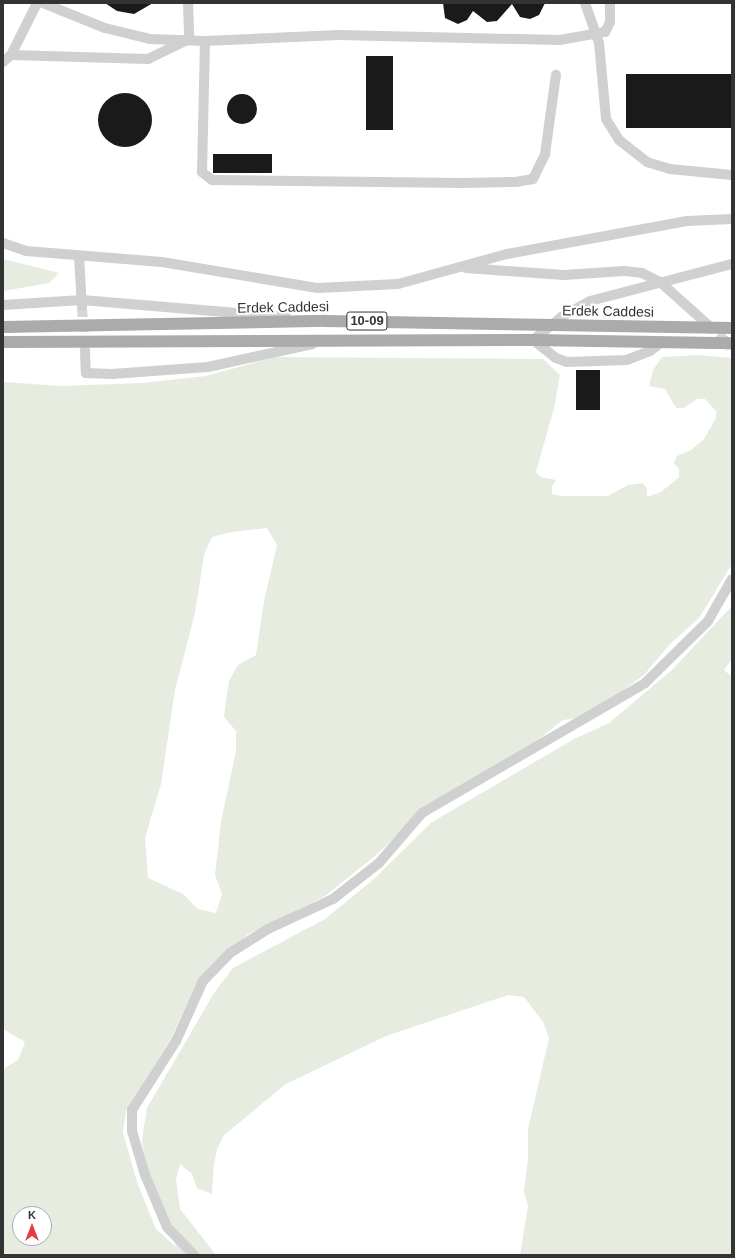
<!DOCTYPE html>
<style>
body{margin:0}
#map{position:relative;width:735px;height:1258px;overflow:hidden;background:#fff;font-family:Helvetica,sans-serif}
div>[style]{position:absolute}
.green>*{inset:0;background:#e6ecdf}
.building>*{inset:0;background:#1a1a1a;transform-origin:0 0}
.round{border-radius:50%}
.minor-tunnel>*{height:10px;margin-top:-5px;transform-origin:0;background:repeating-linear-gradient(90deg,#d6d6d6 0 10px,transparent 0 15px)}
.minor>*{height:10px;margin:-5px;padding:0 5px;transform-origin:5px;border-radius:5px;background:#d0d0d0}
.major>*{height:12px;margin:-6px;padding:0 6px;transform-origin:6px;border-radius:6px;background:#ababab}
span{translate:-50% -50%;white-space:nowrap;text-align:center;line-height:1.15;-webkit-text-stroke:4px #fff;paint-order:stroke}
.shield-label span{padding:1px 3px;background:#fff;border:1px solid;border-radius:3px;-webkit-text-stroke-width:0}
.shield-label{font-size:13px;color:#333;font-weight:700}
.street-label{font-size:14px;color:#333}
.frame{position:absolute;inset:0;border:4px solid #333;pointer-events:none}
.north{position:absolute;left:12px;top:1206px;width:40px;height:40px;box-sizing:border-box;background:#fff;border:1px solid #adadad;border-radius:50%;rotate:0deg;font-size:11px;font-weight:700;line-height:16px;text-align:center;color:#333}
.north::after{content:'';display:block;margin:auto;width:14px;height:18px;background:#e63946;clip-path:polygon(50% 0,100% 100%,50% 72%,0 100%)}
</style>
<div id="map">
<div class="green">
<div style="clip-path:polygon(3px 259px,59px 273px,49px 283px,3px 291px)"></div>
<div style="clip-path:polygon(evenodd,699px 355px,731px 358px,732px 564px,699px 618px,669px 645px,644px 675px,586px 717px,563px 720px,526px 749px,428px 806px,375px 856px,325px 896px,247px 935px,198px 981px,170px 1040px,126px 1111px,123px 1133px,138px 1185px,156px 1229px,176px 1247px,146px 1170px,142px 1139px,147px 1108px,214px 993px,233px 968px,325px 919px,374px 879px,432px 822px,574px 739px,609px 723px,672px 670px,732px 606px,732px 659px,724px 670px,732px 677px,732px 1255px,520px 1255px,528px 1206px,524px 1191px,528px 1160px,528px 1129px,549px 1038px,543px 1022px,524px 997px,508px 995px,386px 1036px,286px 1084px,224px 1135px,217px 1149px,214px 1164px,212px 1194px,197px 1188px,192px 1174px,180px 1164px,176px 1179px,180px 1209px,216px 1255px,3px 1255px,3px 1069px,18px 1060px,25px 1042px,3px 1029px,3px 382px,61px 386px,142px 383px,206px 376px,275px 357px,543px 359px,560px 375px,554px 408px,536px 472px,541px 477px,556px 480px,552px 486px,552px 494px,560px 496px,608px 496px,628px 485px,643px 483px,647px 489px,647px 497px,661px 492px,679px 477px,679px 469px,674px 463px,677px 456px,691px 450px,704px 439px,716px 418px,716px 411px,705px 399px,697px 399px,684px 408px,676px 408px,665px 389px,649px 386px,653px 370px,662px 357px,699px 355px,267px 528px,277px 545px,264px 601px,256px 655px,238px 665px,229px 681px,226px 700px,224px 717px,236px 731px,236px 751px,221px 822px,215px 875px,222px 894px,216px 913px,198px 909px,183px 894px,148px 878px,145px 838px,161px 784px,175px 690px,195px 613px,204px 555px,212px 537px,231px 532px,267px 528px,699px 355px,20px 1214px,44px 1214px,44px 1238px,20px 1238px,20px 1214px)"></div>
</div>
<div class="building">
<div style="clip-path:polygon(105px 3px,153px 3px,134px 14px,117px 11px)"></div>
<div style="clip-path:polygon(443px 3px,545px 3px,539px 15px,530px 19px,520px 17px,512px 4px,497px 21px,487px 22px,473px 11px,467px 20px,458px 24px,445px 18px)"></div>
<div style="left:366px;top:56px;width:27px;height:74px"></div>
<div style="left:626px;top:74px;width:106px;height:54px"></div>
<div class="round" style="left:98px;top:93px;width:54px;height:54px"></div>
<div class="round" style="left:227px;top:94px;width:30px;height:30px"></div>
<div style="left:213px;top:154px;width:59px;height:19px"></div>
<div style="left:576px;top:370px;width:24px;height:40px"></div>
</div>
<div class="minor-tunnel">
<div style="left:82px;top:307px;width:41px;rotate:85.8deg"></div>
<div style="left:707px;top:324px;width:33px;rotate:43deg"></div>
</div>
<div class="minor">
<div style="left:43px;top:3px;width:67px;rotate:22deg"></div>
<div style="left:105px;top:28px;width:46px;rotate:13.7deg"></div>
<div style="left:150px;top:39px;width:55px;rotate:2.1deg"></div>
<div style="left:205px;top:41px;width:134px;rotate:-2.6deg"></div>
<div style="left:339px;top:35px;width:221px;rotate:1.3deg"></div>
<div style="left:560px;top:40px;width:46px;rotate:-10.1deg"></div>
<div style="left:605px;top:32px;width:11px;rotate:-63deg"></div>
<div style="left:610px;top:22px;width:19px;rotate:-90deg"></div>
<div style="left:188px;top:3px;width:36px;rotate:88deg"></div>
<div style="left:585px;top:3px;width:42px;rotate:70.7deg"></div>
<div style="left:599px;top:43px;width:76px;rotate:84.7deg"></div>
<div style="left:606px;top:119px;width:25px;rotate:58deg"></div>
<div style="left:619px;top:140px;width:36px;rotate:38deg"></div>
<div style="left:647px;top:162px;width:24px;rotate:17deg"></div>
<div style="left:670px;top:169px;width:62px;rotate:5.5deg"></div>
<div style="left:205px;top:41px;width:131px;rotate:91.3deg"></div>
<div style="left:202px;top:172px;width:13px;rotate:39deg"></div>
<div style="left:212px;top:180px;width:250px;rotate:0.7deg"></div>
<div style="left:462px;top:183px;width:54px;rotate:-1.1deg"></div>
<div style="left:516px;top:182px;width:17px;rotate:-10deg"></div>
<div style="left:533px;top:179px;width:28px;rotate:-64deg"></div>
<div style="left:545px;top:154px;width:80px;rotate:-82.1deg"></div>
<div style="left:11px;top:55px;width:137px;rotate:1.7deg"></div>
<div style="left:148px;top:59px;width:43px;rotate:-26deg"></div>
<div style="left:3px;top:62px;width:11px;rotate:-41deg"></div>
<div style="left:11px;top:55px;width:58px;rotate:-63.4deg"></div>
<div style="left:3px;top:243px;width:24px;rotate:19deg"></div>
<div style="left:26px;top:251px;width:136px;rotate:4.6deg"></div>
<div style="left:162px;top:262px;width:158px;rotate:9.5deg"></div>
<div style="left:318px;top:288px;width:80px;rotate:-2.9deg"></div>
<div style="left:398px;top:284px;width:113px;rotate:-15.4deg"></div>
<div style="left:507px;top:254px;width:183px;rotate:-10.4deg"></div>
<div style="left:687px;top:221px;width:45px;rotate:-2.5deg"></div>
<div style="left:79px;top:256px;width:50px;rotate:86.6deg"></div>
<div style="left:466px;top:268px;width:98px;rotate:4.1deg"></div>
<div style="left:564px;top:275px;width:60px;rotate:-3.8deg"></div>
<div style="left:624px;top:271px;width:18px;rotate:6deg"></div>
<div style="left:642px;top:273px;width:20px;rotate:27deg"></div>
<div style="left:660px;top:282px;width:62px;rotate:41.7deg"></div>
<div style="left:3px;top:305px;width:79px;rotate:-3.6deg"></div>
<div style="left:82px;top:300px;width:205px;rotate:4.8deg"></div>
<div style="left:662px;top:342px;width:15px;rotate:143deg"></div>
<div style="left:650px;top:351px;width:25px;rotate:159deg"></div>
<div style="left:627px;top:360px;width:60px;rotate:178.1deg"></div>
<div style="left:567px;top:362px;width:12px;rotate:-160deg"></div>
<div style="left:556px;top:358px;width:29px;rotate:-142deg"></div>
<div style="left:533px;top:340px;width:36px;rotate:-39deg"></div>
<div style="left:561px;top:317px;width:33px;rotate:-29deg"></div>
<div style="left:590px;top:301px;width:147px;rotate:-14.6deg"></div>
<div style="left:85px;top:350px;width:23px;rotate:88deg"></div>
<div style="left:86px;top:373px;width:26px;rotate:2deg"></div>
<div style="left:112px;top:374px;width:96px;rotate:-4.2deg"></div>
<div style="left:208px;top:367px;width:107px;rotate:-12.4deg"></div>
<div style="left:194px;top:1255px;width:39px;rotate:-134deg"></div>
<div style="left:167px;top:1227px;width:56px;rotate:-112.9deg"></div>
<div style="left:145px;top:1175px;width:46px;rotate:-106.5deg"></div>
<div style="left:132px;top:1131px;width:21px;rotate:-90deg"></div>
<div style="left:132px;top:1110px;width:82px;rotate:-57.5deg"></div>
<div style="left:176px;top:1041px;width:66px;rotate:-65.8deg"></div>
<div style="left:203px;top:981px;width:39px;rotate:-46deg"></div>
<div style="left:230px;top:953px;width:45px;rotate:-32.3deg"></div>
<div style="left:268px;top:929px;width:72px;rotate:-24.8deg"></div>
<div style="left:333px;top:899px;width:58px;rotate:-38deg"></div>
<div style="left:379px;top:863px;width:66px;rotate:-49.3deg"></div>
<div style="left:422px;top:813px;width:258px;rotate:-30.2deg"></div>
<div style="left:645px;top:683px;width:88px;rotate:-44.5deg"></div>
<div style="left:708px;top:621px;width:48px;rotate:-60.3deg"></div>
</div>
<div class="major">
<div style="left:3px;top:327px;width:323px;rotate:-1.1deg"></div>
<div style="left:326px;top:321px;width:406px;rotate:1deg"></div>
<div style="left:3px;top:342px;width:530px;rotate:-0.22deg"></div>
<div style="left:533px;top:340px;width:199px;rotate:0.9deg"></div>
</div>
<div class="shield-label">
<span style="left:367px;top:321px">10-09</span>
</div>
<div class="street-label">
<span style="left:283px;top:307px;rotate:-1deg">Erdek Caddesi</span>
<span style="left:608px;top:311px;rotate:1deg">Erdek Caddesi</span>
</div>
<div class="frame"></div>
<div class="north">K</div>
</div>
